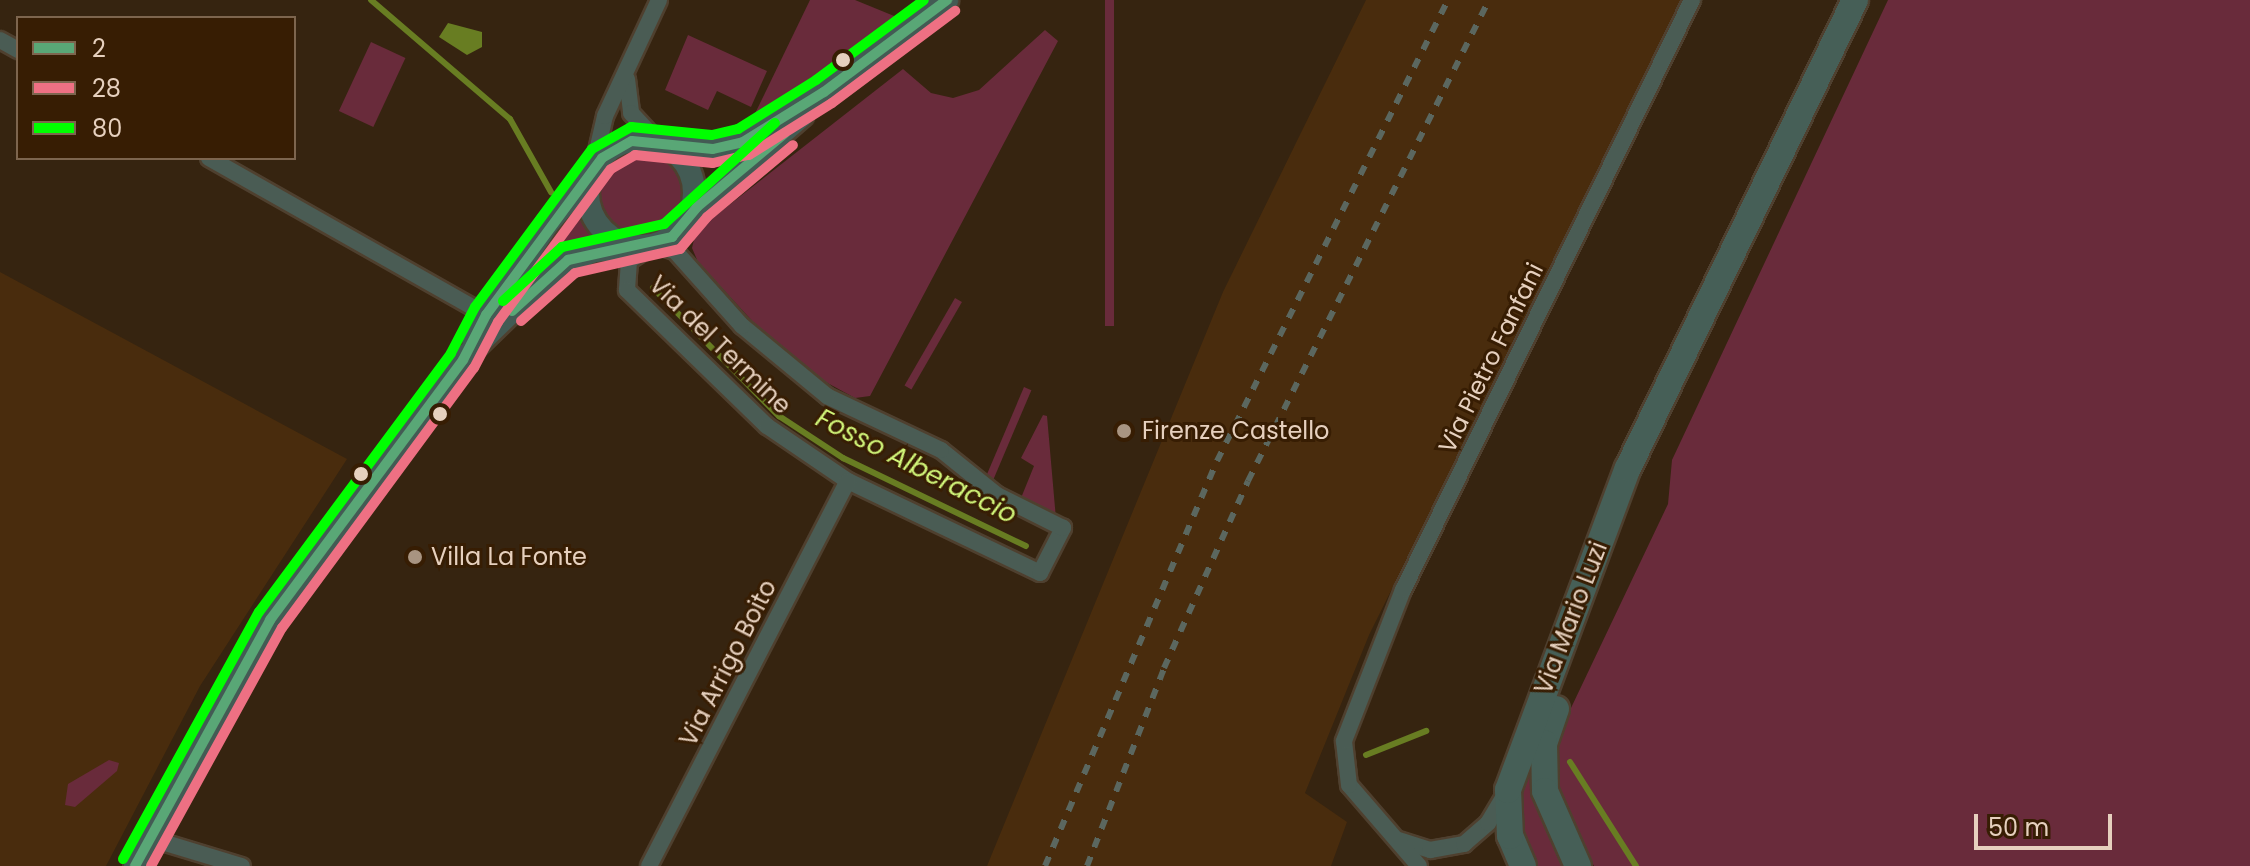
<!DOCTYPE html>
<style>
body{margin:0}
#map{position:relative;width:2250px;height:866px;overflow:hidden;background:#362410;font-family:Poppins,sans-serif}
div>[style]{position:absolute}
.built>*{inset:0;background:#492c0d}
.green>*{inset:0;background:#692b3b;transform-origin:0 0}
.round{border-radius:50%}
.water>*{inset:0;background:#687d22}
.stream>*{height:6px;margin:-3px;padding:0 3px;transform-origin:3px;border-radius:3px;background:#687d22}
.roads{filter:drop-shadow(2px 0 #4f402f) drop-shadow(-2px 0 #4f402f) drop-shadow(0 2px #4f402f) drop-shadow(0 -2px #4f402f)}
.minor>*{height:16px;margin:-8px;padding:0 8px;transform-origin:8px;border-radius:8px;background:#4a5c54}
.secondary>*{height:22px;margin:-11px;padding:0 11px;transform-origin:11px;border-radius:11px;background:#435b54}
.secondary>.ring{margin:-11px;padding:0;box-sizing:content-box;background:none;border:22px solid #435b54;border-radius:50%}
.primary>*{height:26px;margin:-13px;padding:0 13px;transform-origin:13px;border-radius:13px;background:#465f57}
.rail>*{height:6px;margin-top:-3px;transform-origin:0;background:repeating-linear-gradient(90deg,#5b675f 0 10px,transparent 0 20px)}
.bus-1>*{height:10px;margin:-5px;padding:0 5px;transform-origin:5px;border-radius:5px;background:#59a776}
.bus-2>*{height:10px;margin:-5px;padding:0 5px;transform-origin:5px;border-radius:5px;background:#ee7083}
.bus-3>*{height:10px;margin:-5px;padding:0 5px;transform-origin:5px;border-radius:5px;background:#0f0}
.dots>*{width:22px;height:22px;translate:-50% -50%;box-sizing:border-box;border:4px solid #371d03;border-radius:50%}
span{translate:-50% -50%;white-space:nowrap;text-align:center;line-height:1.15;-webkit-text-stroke:6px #371d03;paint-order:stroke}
.street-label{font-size:24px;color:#e6d0be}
.poi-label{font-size:24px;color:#e6d0be}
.left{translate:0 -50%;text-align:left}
.water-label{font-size:26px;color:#d1f579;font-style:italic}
.legend{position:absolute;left:16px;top:16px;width:280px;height:144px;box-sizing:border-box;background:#371d03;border:2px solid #7d654e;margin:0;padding:10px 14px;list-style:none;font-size:24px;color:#e6d0be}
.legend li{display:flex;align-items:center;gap:16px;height:40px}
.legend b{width:40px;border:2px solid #7d654e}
.scale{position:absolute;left:1974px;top:814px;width:138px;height:36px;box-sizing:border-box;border:4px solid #e6d0be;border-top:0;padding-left:10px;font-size:24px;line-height:28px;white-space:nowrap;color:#e6d0be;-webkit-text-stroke:6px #371d03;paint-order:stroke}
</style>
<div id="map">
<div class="built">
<div style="clip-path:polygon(1366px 0,1684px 0,1369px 635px,1305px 793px,1347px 822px,1331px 866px,987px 866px,1223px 292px)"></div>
<div style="clip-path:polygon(0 272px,347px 459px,200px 686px,106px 866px,0 866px)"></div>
</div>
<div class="green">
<div style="clip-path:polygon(810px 0,855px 0,899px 18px,749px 126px)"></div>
<div style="left:1105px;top:0;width:9px;height:326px"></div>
<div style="clip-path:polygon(1888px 0,2250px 0,2250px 866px,1594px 866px,1567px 818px,1554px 764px,1561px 729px,1668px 504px,1672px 460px)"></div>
<div style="clip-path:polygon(1045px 30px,1058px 41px,870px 396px,855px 398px,822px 380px,755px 324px,698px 262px,692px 248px,696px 231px,903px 69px,931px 93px,953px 98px,979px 90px)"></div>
<div style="clip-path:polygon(688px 35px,767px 71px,751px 107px,717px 91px,708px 110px,665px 90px)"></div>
<div style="left:371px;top:42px;width:38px;height:76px;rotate:25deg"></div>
<div class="round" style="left:596px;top:148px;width:86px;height:86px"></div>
<div style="clip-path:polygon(579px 208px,597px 240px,549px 257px,551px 248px)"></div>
<div style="left:955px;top:298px;width:8px;height:101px;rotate:30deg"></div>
<div style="left:1024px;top:387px;width:8px;height:98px;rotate:23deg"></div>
<div style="clip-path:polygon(1043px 415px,1047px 416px,1056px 519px,1021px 498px,1034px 466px,1021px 458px)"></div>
<div style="clip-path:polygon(1539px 740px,1542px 815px,1568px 866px,1536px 866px,1525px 848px,1517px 805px)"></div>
<div style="clip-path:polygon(109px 760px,119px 763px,117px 771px,75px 807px,65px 805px,68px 784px)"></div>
</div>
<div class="water">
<div style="clip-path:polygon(448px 23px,482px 32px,482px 47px,467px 55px,439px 37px)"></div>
</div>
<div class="stream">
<div style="left:371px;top:0;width:183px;rotate:40.6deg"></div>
<div style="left:510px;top:119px;width:84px;rotate:60.7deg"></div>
<div style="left:653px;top:288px;width:180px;rotate:45.5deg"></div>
<div style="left:779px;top:416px;width:77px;rotate:33.3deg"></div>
<div style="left:843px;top:458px;width:203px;rotate:25.7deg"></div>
<div style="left:1366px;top:755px;width:65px;rotate:-21.8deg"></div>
<div style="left:1570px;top:762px;width:123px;rotate:57.6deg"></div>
</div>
<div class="roads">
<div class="minor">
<div style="left:0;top:40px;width:21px;rotate:29deg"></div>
<div style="left:627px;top:79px;width:34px;rotate:83deg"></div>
<div style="left:631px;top:113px;width:41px;rotate:47deg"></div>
<div style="left:209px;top:158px;width:318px;rotate:29.5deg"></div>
<div style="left:592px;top:172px;width:57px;rotate:-76.9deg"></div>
<div style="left:605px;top:116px;width:128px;rotate:-65deg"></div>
<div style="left:651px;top:246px;width:27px;rotate:146deg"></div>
<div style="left:629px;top:261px;width:29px;rotate:94deg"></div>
<div style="left:627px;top:290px;width:195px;rotate:44.2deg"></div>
<div style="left:767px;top:426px;width:98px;rotate:34.2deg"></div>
<div style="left:848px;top:481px;width:213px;rotate:25.6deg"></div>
<div style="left:1040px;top:573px;width:51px;rotate:-62.9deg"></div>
<div style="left:1063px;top:528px;width:74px;rotate:-153.4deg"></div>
<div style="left:997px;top:495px;width:72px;rotate:-141.2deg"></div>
<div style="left:941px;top:450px;width:126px;rotate:-154.7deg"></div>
<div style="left:827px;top:396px;width:110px;rotate:-140.5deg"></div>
<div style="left:742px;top:326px;width:101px;rotate:-131.8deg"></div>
<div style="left:675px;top:251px;width:21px;rotate:-163deg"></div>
<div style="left:149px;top:838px;width:97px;rotate:16.8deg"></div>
<div style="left:1399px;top:840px;width:33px;rotate:18deg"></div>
<div style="left:1430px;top:850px;width:35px;rotate:-10deg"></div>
<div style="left:1464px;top:844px;width:32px;rotate:-41deg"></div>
<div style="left:1488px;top:823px;width:33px;rotate:-59deg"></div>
<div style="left:649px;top:866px;width:433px;rotate:-62.7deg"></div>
<div style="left:1419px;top:866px;width:107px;rotate:-130.8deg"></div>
<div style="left:1349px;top:785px;width:44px;rotate:-96.5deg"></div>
<div style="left:1344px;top:741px;width:162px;rotate:-68.7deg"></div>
<div style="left:1403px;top:590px;width:657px;rotate:-63.9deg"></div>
</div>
<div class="secondary">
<div class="ring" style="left:588px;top:140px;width:84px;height:84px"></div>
<div style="left:659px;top:143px;width:54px;rotate:6.3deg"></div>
<div style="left:713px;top:149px;width:31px;rotate:-13deg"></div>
<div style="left:743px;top:142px;width:95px;rotate:-31.7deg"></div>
<div style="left:824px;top:92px;width:154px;rotate:-36.8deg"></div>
<div style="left:691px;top:212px;width:147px;rotate:-40.9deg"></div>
<div style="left:473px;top:340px;width:137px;rotate:-57.2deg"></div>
<div style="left:547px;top:225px;width:69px;rotate:-49.1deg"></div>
<div style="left:135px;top:866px;width:281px;rotate:-61.2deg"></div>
<div style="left:270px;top:620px;width:330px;rotate:-53.4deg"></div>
<div style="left:467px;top:355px;width:131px;rotate:-44.1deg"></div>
<div style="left:561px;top:264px;width:36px;rotate:-21deg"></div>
<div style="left:595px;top:251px;width:45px;rotate:-5.1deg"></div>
</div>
<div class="primary">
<div style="left:1556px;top:709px;width:36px;rotate:109deg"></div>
<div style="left:1544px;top:743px;width:48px;rotate:88.8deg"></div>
<div style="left:1545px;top:791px;width:82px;rotate:66.3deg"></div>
<div style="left:1523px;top:866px;width:33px;rotate:-113deg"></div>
<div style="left:1510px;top:836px;width:46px;rotate:-92.5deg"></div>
<div style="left:1508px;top:790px;width:344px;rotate:-69.6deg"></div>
<div style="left:1628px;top:468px;width:520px;rotate:-64.12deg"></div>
</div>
</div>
<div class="rail">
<div style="left:1045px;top:866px;width:440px;rotate:-67deg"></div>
<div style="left:1217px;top:461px;width:516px;rotate:-63.39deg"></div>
<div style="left:1087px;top:866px;width:212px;rotate:-68.7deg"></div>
<div style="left:1164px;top:668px;width:205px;rotate:-65.8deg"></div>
<div style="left:1248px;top:481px;width:538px;rotate:-63.39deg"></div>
</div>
<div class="bus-1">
<div style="left:512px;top:311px;width:76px;rotate:-42.3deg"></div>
<div style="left:568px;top:260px;width:107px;rotate:-12.5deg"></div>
<div style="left:672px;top:237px;width:39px;rotate:-50deg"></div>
<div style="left:697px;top:207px;width:114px;rotate:-40deg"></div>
<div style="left:135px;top:866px;width:281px;rotate:-61.2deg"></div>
<div style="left:270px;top:620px;width:324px;rotate:-53.4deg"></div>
<div style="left:463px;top:360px;width:51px;rotate:-62.9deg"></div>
<div style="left:486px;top:315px;width:195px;rotate:-53.5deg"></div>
<div style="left:602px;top:158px;width:34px;rotate:-30deg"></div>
<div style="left:632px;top:141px;width:81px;rotate:5.6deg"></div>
<div style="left:713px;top:149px;width:31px;rotate:-13deg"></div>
<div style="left:743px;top:142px;width:95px;rotate:-31.7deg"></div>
<div style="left:824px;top:92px;width:154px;rotate:-36.8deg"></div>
</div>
<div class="bus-2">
<div style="left:521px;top:321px;width:72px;rotate:-41.6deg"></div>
<div style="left:575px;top:273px;width:108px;rotate:-12.9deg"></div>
<div style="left:680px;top:249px;width:42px;rotate:-49.8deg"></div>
<div style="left:707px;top:217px;width:112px;rotate:-39.9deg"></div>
<div style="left:151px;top:866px;width:272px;rotate:-61.2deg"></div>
<div style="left:282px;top:628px;width:323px;rotate:-53.6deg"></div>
<div style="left:474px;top:368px;width:52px;rotate:-62.4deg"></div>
<div style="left:498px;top:322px;width:190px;rotate:-53.6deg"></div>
<div style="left:611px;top:169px;width:28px;rotate:-30deg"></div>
<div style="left:635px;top:155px;width:78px;rotate:5.9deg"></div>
<div style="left:713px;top:163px;width:37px;rotate:-13deg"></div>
<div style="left:749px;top:155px;width:98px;rotate:-32.1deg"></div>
<div style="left:832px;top:103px;width:154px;rotate:-36.8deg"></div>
</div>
<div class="bus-3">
<div style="left:503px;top:301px;width:80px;rotate:-42.5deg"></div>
<div style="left:562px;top:247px;width:105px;rotate:-12.7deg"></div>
<div style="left:664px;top:224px;width:150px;rotate:-42.3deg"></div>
<div style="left:123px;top:859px;width:282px;rotate:-61.2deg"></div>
<div style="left:259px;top:612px;width:322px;rotate:-53.4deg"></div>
<div style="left:451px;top:353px;width:52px;rotate:-62.4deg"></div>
<div style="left:475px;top:307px;width:197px;rotate:-53.5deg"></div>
<div style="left:592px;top:149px;width:45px;rotate:-29.4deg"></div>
<div style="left:631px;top:127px;width:81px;rotate:5.6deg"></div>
<div style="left:712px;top:135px;width:27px;rotate:-13deg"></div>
<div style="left:738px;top:129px;width:92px;rotate:-32.1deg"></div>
<div style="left:816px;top:80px;width:134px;rotate:-36.5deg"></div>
</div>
<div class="dots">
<div style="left:843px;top:60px;background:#e6d0be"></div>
<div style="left:440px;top:414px;background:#e6d0be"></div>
<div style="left:1124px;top:431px;background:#a89481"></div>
<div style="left:361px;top:474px;background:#e6d0be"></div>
<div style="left:415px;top:557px;background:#a89481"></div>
</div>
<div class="street-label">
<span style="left:720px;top:345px;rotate:44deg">Via del Termine</span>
<span style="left:1491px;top:358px;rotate:-64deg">Via Pietro Fanfani</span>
<span style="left:1571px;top:618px;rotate:-69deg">Via Mario Luzi</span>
<span style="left:728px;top:663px;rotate:-63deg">Via Arrigo Boito</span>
</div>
<div class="poi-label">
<span class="left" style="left:1142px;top:431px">Firenze Castello</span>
<span class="left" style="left:431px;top:557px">Villa La Fonte</span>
</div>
<div class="water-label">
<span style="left:916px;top:467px;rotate:27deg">Fosso Alberaccio</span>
</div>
<ul class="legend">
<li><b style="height:10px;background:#59a776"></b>2</li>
<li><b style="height:10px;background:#ee7083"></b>28</li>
<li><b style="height:10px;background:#0f0"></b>80</li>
</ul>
<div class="scale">50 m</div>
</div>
